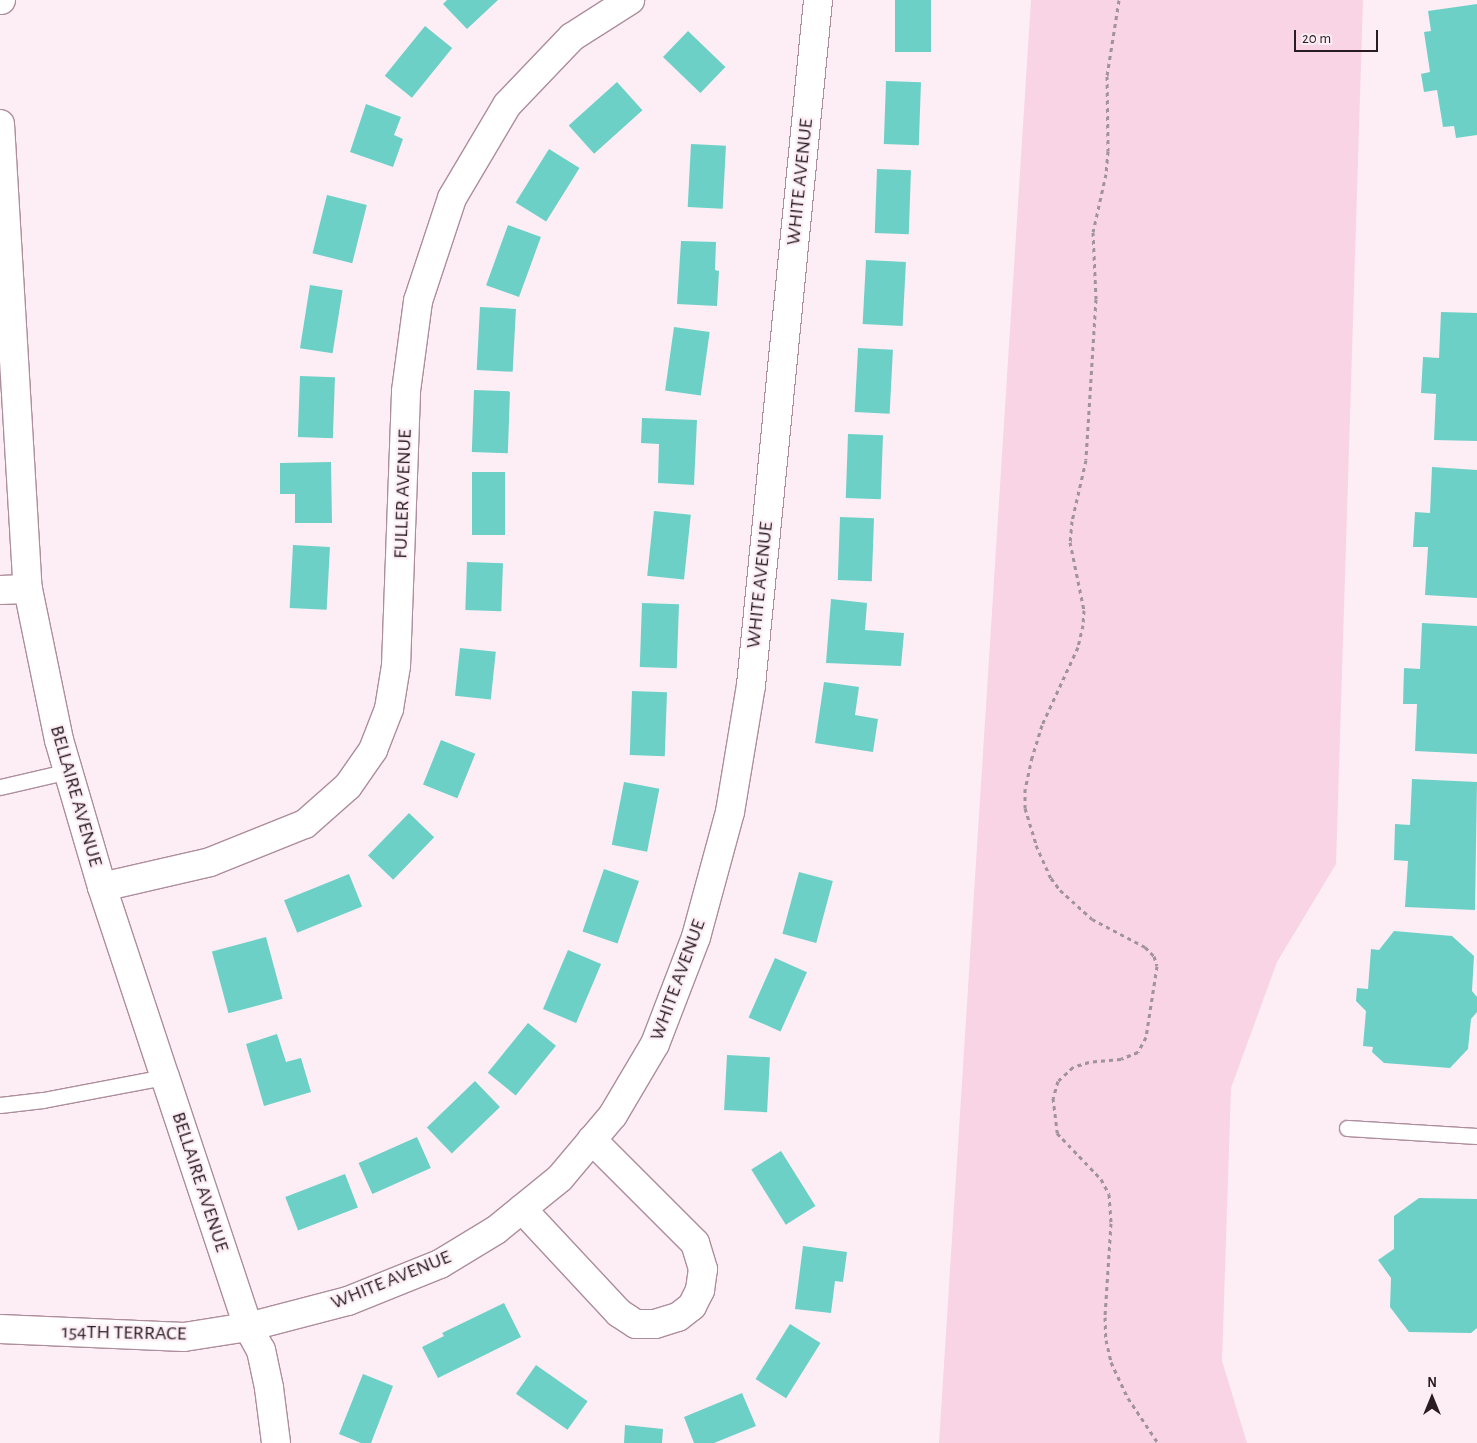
<!DOCTYPE html>
<style>
body{margin:0}
#map{position:relative;width:1477px;height:1443px;overflow:hidden;background:#fceef4;font-family:"Alegreya Sans",sans-serif}
div>[style]{position:absolute}
.green>*{inset:0;background:#f8d4e4}
.building>*{inset:0;background:#6cd0c7;transform-origin:0 0}
.path>*{height:3px;margin-top:-1.5px;transform-origin:0;background:repeating-linear-gradient(90deg,#a09399 0 4px,transparent 0 8px)}
.roads{filter:drop-shadow(1px 0 #ae8d9c) drop-shadow(-1px 0 #ae8d9c) drop-shadow(0 1px #ae8d9c) drop-shadow(0 -1px #ae8d9c)}
.service>*{height:15px;margin:-7.5px;padding:0 7.5px;transform-origin:7.5px;border-radius:7.5px;background:#fff}
.minor>*{height:28px;margin:-14px;padding:0 14px;transform-origin:14px;border-radius:14px;background:#fff}
span{translate:-50% -50%;white-space:nowrap;text-align:center;line-height:1.15;-webkit-text-stroke:4.5px #fceef4;paint-order:stroke}
.street-label{font-size:20px;color:#291c22}
.north{position:absolute;left:1407px;top:1373px;width:50px;height:50px;-webkit-text-stroke:4px #fceef4;paint-order:stroke;rotate:0deg;font-size:14px;font-weight:700;line-height:20px;text-align:center;color:#291c22}
.north::after{content:'';display:block;margin:auto;width:18px;height:22px;background:#291c22;clip-path:polygon(50% 0,100% 100%,50% 72%,0 100%)}
.scale{position:absolute;left:1294px;top:30px;width:84px;height:22px;box-sizing:border-box;border:2px solid #291c22;border-top:0;padding-left:6px;font-size:15px;line-height:18px;white-space:nowrap;color:#291c22;-webkit-text-stroke:4px #fceef4;paint-order:stroke}
</style>
<div id="map">
<div class="green">
<div style="clip-path:polygon(1031px 0,1363px 0,1336px 864px,1277px 962px,1231px 1088px,1222px 1361px,1247px 1443px,939px 1443px)"></div>
</div>
<div class="building">
<div style="clip-path:polygon(447px 0,498px 0,467px 29px,443px 4px)"></div>
<div style="left:895px;top:0;width:36px;height:52px"></div>
<div style="clip-path:polygon(1477px 4px,1477px 135px,1456px 138px,1454px 126px,1443px 127px,1437px 90px,1424px 92px,1421px 74px,1430px 72px,1424px 32px,1431px 31px,1428px 11px)"></div>
<div style="left:425px;top:26px;width:35px;height:64px;rotate:39deg"></div>
<div style="left:688px;top:31px;width:52px;height:36px;rotate:44deg"></div>
<div style="left:886px;top:81px;width:35px;height:63px;rotate:2deg"></div>
<div style="left:617px;top:82px;width:38px;height:65px;rotate:48deg"></div>
<div style="clip-path:polygon(366px 104px,401px 117px,394px 135px,403px 139px,393px 167px,350px 152px)"></div>
<div style="left:691px;top:144px;width:35px;height:63px;rotate:3deg"></div>
<div style="left:549px;top:149px;width:36px;height:63px;rotate:32deg"></div>
<div style="left:877px;top:169px;width:34px;height:64px;rotate:2deg"></div>
<div style="left:327px;top:195px;width:41px;height:60px;rotate:14deg"></div>
<div style="left:508px;top:225px;width:35px;height:64px;rotate:20deg"></div>
<div style="clip-path:polygon(681px 241px,716px 242px,715px 270px,719px 271px,717px 306px,677px 304px)"></div>
<div style="left:866px;top:260px;width:40px;height:64px;rotate:3deg"></div>
<div style="left:310px;top:285px;width:33px;height:64px;rotate:9deg"></div>
<div style="left:480px;top:307px;width:36px;height:63px;rotate:3deg"></div>
<div style="clip-path:polygon(1441px 312px,1477px 313px,1477px 441px,1434px 440px,1436px 394px,1421px 393px,1423px 357px,1439px 358px)"></div>
<div style="left:674px;top:327px;width:36px;height:64px;rotate:8deg"></div>
<div style="left:858px;top:348px;width:35px;height:64px;rotate:3deg"></div>
<div style="left:300px;top:376px;width:35px;height:61px;rotate:2deg"></div>
<div style="left:474px;top:390px;width:36px;height:62px;rotate:2deg"></div>
<div style="clip-path:polygon(642px 418px,697px 420px,694px 485px,658px 483px,659px 444px,641px 443px)"></div>
<div style="left:848px;top:434px;width:35px;height:64px;rotate:2deg"></div>
<div style="clip-path:polygon(331px 462px,332px 523px,295px 523px,295px 494px,280px 494px,280px 463px)"></div>
<div style="clip-path:polygon(1432px 467px,1477px 470px,1477px 598px,1425px 595px,1428px 547px,1413px 547px,1415px 512px,1430px 513px)"></div>
<div style="left:472px;top:472px;width:33px;height:63px"></div>
<div style="left:654px;top:511px;width:37px;height:65px;rotate:6deg"></div>
<div style="left:840px;top:517px;width:34px;height:63px;rotate:2deg"></div>
<div style="left:293px;top:545px;width:37px;height:63px;rotate:3deg"></div>
<div style="left:467px;top:562px;width:36px;height:48px;rotate:2deg"></div>
<div style="clip-path:polygon(831px 599px,867px 603px,865px 630px,904px 633px,901px 666px,826px 663px)"></div>
<div style="left:642px;top:603px;width:37px;height:64px;rotate:2deg"></div>
<div style="clip-path:polygon(1422px 623px,1477px 626px,1477px 754px,1415px 751px,1417px 704px,1403px 704px,1404px 668px,1420px 669px)"></div>
<div style="left:460px;top:648px;width:36px;height:48px;rotate:6deg"></div>
<div style="clip-path:polygon(824px 682px,859px 687px,855px 715px,878px 719px,873px 752px,815px 743px)"></div>
<div style="left:632px;top:691px;width:35px;height:64px;rotate:2deg"></div>
<div style="left:441px;top:740px;width:37px;height:48px;rotate:22deg"></div>
<div style="clip-path:polygon(1412px 779px,1477px 782px,1475px 910px,1405px 907px,1408px 861px,1394px 860px,1395px 824px,1410px 825px)"></div>
<div style="left:624px;top:782px;width:36px;height:64px;rotate:11deg"></div>
<div style="left:409px;top:813px;width:35px;height:59px;rotate:44deg"></div>
<div style="left:604px;top:869px;width:37px;height:66px;rotate:19deg"></div>
<div style="left:799px;top:872px;width:35px;height:64px;rotate:15deg"></div>
<div style="left:349px;top:874px;width:35px;height:70px;rotate:68deg"></div>
<div style="clip-path:polygon(1394px 931px,1452px 936px,1474px 956px,1472px 991px,1477px 997px,1477px 1012px,1471px 1019px,1468px 1049px,1450px 1068px,1384px 1063px,1372px 1052px,1373px 1047px,1363px 1046px,1366px 1011px,1356px 1001px,1357px 988px,1368px 989px,1371px 949px,1379px 950px)"></div>
<div style="left:266px;top:937px;width:64px;height:56px;rotate:75deg"></div>
<div style="left:568px;top:950px;width:36px;height:64px;rotate:23deg"></div>
<div style="left:775px;top:958px;width:35px;height:65px;rotate:24deg"></div>
<div style="left:528px;top:1023px;width:36px;height:64px;rotate:39deg"></div>
<div style="clip-path:polygon(277px 1034px,286px 1062px,301px 1058px,311px 1092px,264px 1106px,246px 1044px)"></div>
<div style="left:727px;top:1055px;width:43px;height:55px;rotate:3deg"></div>
<div style="left:475px;top:1081px;width:36px;height:67px;rotate:46deg"></div>
<div style="left:417px;top:1137px;width:34px;height:64px;rotate:66deg"></div>
<div style="left:781px;top:1151px;width:65px;height:35px;rotate:58deg"></div>
<div style="left:345px;top:1174px;width:36px;height:64px;rotate:69deg"></div>
<div style="clip-path:polygon(1419px 1198px,1477px 1199px,1477px 1328px,1471px 1333px,1409px 1332px,1390px 1307px,1391px 1278px,1378px 1260px,1394px 1249px,1394px 1216px)"></div>
<div style="clip-path:polygon(803px 1246px,847px 1252px,843px 1282px,835px 1281px,831px 1313px,795px 1309px)"></div>
<div style="clip-path:polygon(504px 1303px,521px 1337px,438px 1378px,422px 1347px,444px 1336px,442px 1333px)"></div>
<div style="left:790px;top:1324px;width:36px;height:65px;rotate:32deg"></div>
<div style="left:536px;top:1365px;width:63px;height:35px;rotate:35deg"></div>
<div style="clip-path:polygon(363px 1374px,393px 1386px,371px 1443px,361px 1443px,339px 1434px)"></div>
<div style="clip-path:polygon(742px 1393px,756px 1426px,714px 1443px,694px 1443px,684px 1417px)"></div>
<div style="clip-path:polygon(625px 1425px,663px 1429px,662px 1443px,624px 1443px)"></div>
</div>
<div class="path">
<div style="left:1119px;top:0;width:77px;rotate:99deg"></div>
<div style="left:1107px;top:76px;width:75px;rotate:89.2deg"></div>
<div style="left:1108px;top:151px;width:23px;rotate:95deg"></div>
<div style="left:1106px;top:174px;width:59px;rotate:102.6deg"></div>
<div style="left:1093px;top:232px;width:67px;rotate:87.4deg"></div>
<div style="left:1096px;top:299px;width:161px;rotate:93.6deg"></div>
<div style="left:1086px;top:460px;width:63px;rotate:102.9deg"></div>
<div style="left:1072px;top:521px;width:21px;rotate:95deg"></div>
<div style="left:1070px;top:542px;width:69px;rotate:78.4deg"></div>
<div style="left:1084px;top:610px;width:15px;rotate:94deg"></div>
<div style="left:1083px;top:625px;width:23px;rotate:103deg"></div>
<div style="left:1078px;top:647px;width:86px;rotate:114.8deg"></div>
<div style="left:1042px;top:725px;width:34px;rotate:107deg"></div>
<div style="left:1032px;top:757px;width:33px;rotate:102deg"></div>
<div style="left:1025px;top:789px;width:19px;rotate:90deg"></div>
<div style="left:1025px;top:808px;width:39px;rotate:73deg"></div>
<div style="left:1036px;top:845px;width:36px;rotate:66deg"></div>
<div style="left:1051px;top:878px;width:15px;rotate:53deg"></div>
<div style="left:1060px;top:890px;width:43px;rotate:42.2deg"></div>
<div style="left:1092px;top:919px;width:60px;rotate:27.8deg"></div>
<div style="left:1145px;top:947px;width:13px;rotate:45deg"></div>
<div style="left:1154px;top:956px;width:10px;rotate:73deg"></div>
<div style="left:1157px;top:966px;width:72px;rotate:98.8deg"></div>
<div style="left:1146px;top:1037px;width:17px;rotate:118deg"></div>
<div style="left:1138px;top:1052px;width:18px;rotate:158deg"></div>
<div style="left:1121px;top:1059px;width:32px;rotate:175deg"></div>
<div style="left:1089px;top:1062px;width:17px;rotate:163deg"></div>
<div style="left:1073px;top:1067px;width:21px;rotate:137deg"></div>
<div style="left:1058px;top:1081px;width:18px;rotate:106deg"></div>
<div style="left:1053px;top:1098px;width:35px;rotate:83deg"></div>
<div style="left:1057px;top:1133px;width:64px;rotate:46.3deg"></div>
<div style="left:1101px;top:1179px;width:17px;rotate:62deg"></div>
<div style="left:1109px;top:1194px;width:29px;rotate:86deg"></div>
<div style="left:1111px;top:1223px;width:94px;rotate:93.7deg"></div>
<div style="left:1105px;top:1317px;width:23px;rotate:88deg"></div>
<div style="left:1106px;top:1340px;width:23px;rotate:77deg"></div>
<div style="left:1111px;top:1362px;width:40px;rotate:65deg"></div>
<div style="left:1128px;top:1398px;width:54px;rotate:56.3deg"></div>
</div>
<div class="roads">
<div class="service">
<div style="left:0;top:787px;width:71px;rotate:-13.1deg"></div>
<div style="left:0;top:1105px;width:43px;rotate:-6.6deg"></div>
<div style="left:43px;top:1100px;width:124px;rotate:-10.7deg"></div>
<div style="left:1347px;top:1128px;width:130px;rotate:3.5deg"></div>
</div>
<div class="minor">
<div style="left:0;top:0;width:1px"></div>
<div style="left:0;top:124px;width:466px;rotate:86.6deg"></div>
<div style="left:28px;top:589px;width:154px;rotate:78.4deg"></div>
<div style="left:59px;top:740px;width:153px;rotate:73.7deg"></div>
<div style="left:102px;top:887px;width:200px;rotate:71.7deg"></div>
<div style="left:165px;top:1077px;width:263px;rotate:71.6deg"></div>
<div style="left:248px;top:1327px;width:26px;rotate:61deg"></div>
<div style="left:261px;top:1350px;width:39px;rotate:78deg"></div>
<div style="left:269px;top:1388px;width:55px;rotate:82.7deg"></div>
<div style="left:0;top:590px;width:28px;rotate:-2deg"></div>
<div style="left:102px;top:887px;width:111px;rotate:-13deg"></div>
<div style="left:210px;top:862px;width:102px;rotate:-21.8deg"></div>
<div style="left:305px;top:824px;width:57px;rotate:-41.5deg"></div>
<div style="left:348px;top:786px;width:44px;rotate:-55.2deg"></div>
<div style="left:373px;top:750px;width:44px;rotate:-68.7deg"></div>
<div style="left:389px;top:709px;width:44px;rotate:-80.8deg"></div>
<div style="left:396px;top:666px;width:275px;rotate:-87.9deg"></div>
<div style="left:406px;top:391px;width:91px;rotate:-82.4deg"></div>
<div style="left:418px;top:301px;width:108px;rotate:-71.7deg"></div>
<div style="left:452px;top:198px;width:108px;rotate:-59.4deg"></div>
<div style="left:507px;top:105px;width:94px;rotate:-46.3deg"></div>
<div style="left:572px;top:37px;width:69px;rotate:-32.5deg"></div>
<div style="left:522px;top:1209px;width:142px;rotate:47deg"></div>
<div style="left:619px;top:1313px;width:20px;rotate:33deg"></div>
<div style="left:636px;top:1324px;width:19px"></div>
<div style="left:655px;top:1324px;width:24px;rotate:-17deg"></div>
<div style="left:678px;top:1317px;width:18px;rotate:-38deg"></div>
<div style="left:692px;top:1306px;width:18px;rotate:-63deg"></div>
<div style="left:700px;top:1290px;width:21px;rotate:-82deg"></div>
<div style="left:703px;top:1269px;width:27px;rotate:-107deg"></div>
<div style="left:695px;top:1243px;width:146px;rotate:-135deg"></div>
<div style="left:0;top:1329px;width:184px;rotate:2.5deg"></div>
<div style="left:184px;top:1337px;width:65px;rotate:-8.9deg"></div>
<div style="left:248px;top:1327px;width:103px;rotate:-14.6deg"></div>
<div style="left:348px;top:1301px;width:99px;rotate:-21.9deg"></div>
<div style="left:440px;top:1264px;width:66px;rotate:-31.3deg"></div>
<div style="left:496px;top:1230px;width:82px;rotate:-39.1deg"></div>
<div style="left:560px;top:1178px;width:82px;rotate:-49.9deg"></div>
<div style="left:613px;top:1115px;width:82px;rotate:-59.4deg"></div>
<div style="left:655px;top:1044px;width:115px;rotate:-69deg"></div>
<div style="left:696px;top:937px;width:130px;rotate:-74.8deg"></div>
<div style="left:730px;top:812px;width:129px;rotate:-80.6deg"></div>
<div style="left:751px;top:685px;width:688px;rotate:-84.41deg"></div>
</div>
</div>
<div class="street-label">
<span style="left:800px;top:182px;rotate:-84deg">WHITE AVENUE</span>
<span style="left:403px;top:494px;rotate:-88deg">FULLER AVENUE</span>
<span style="left:760px;top:585px;rotate:-84deg">WHITE AVENUE</span>
<span style="left:76px;top:796px;rotate:74deg">BELLAIRE AVENUE</span>
<span style="left:678px;top:980px;rotate:-70deg">WHITE AVENUE</span>
<span style="left:200px;top:1182px;rotate:72deg">BELLAIRE AVENUE</span>
<span style="left:391px;top:1280px;rotate:-22deg">WHITE AVENUE</span>
<span style="left:124px;top:1333px;rotate:1deg">154TH TERRACE</span>
</div>
<div class="north">N</div>
<div class="scale">20 m</div>
</div>
